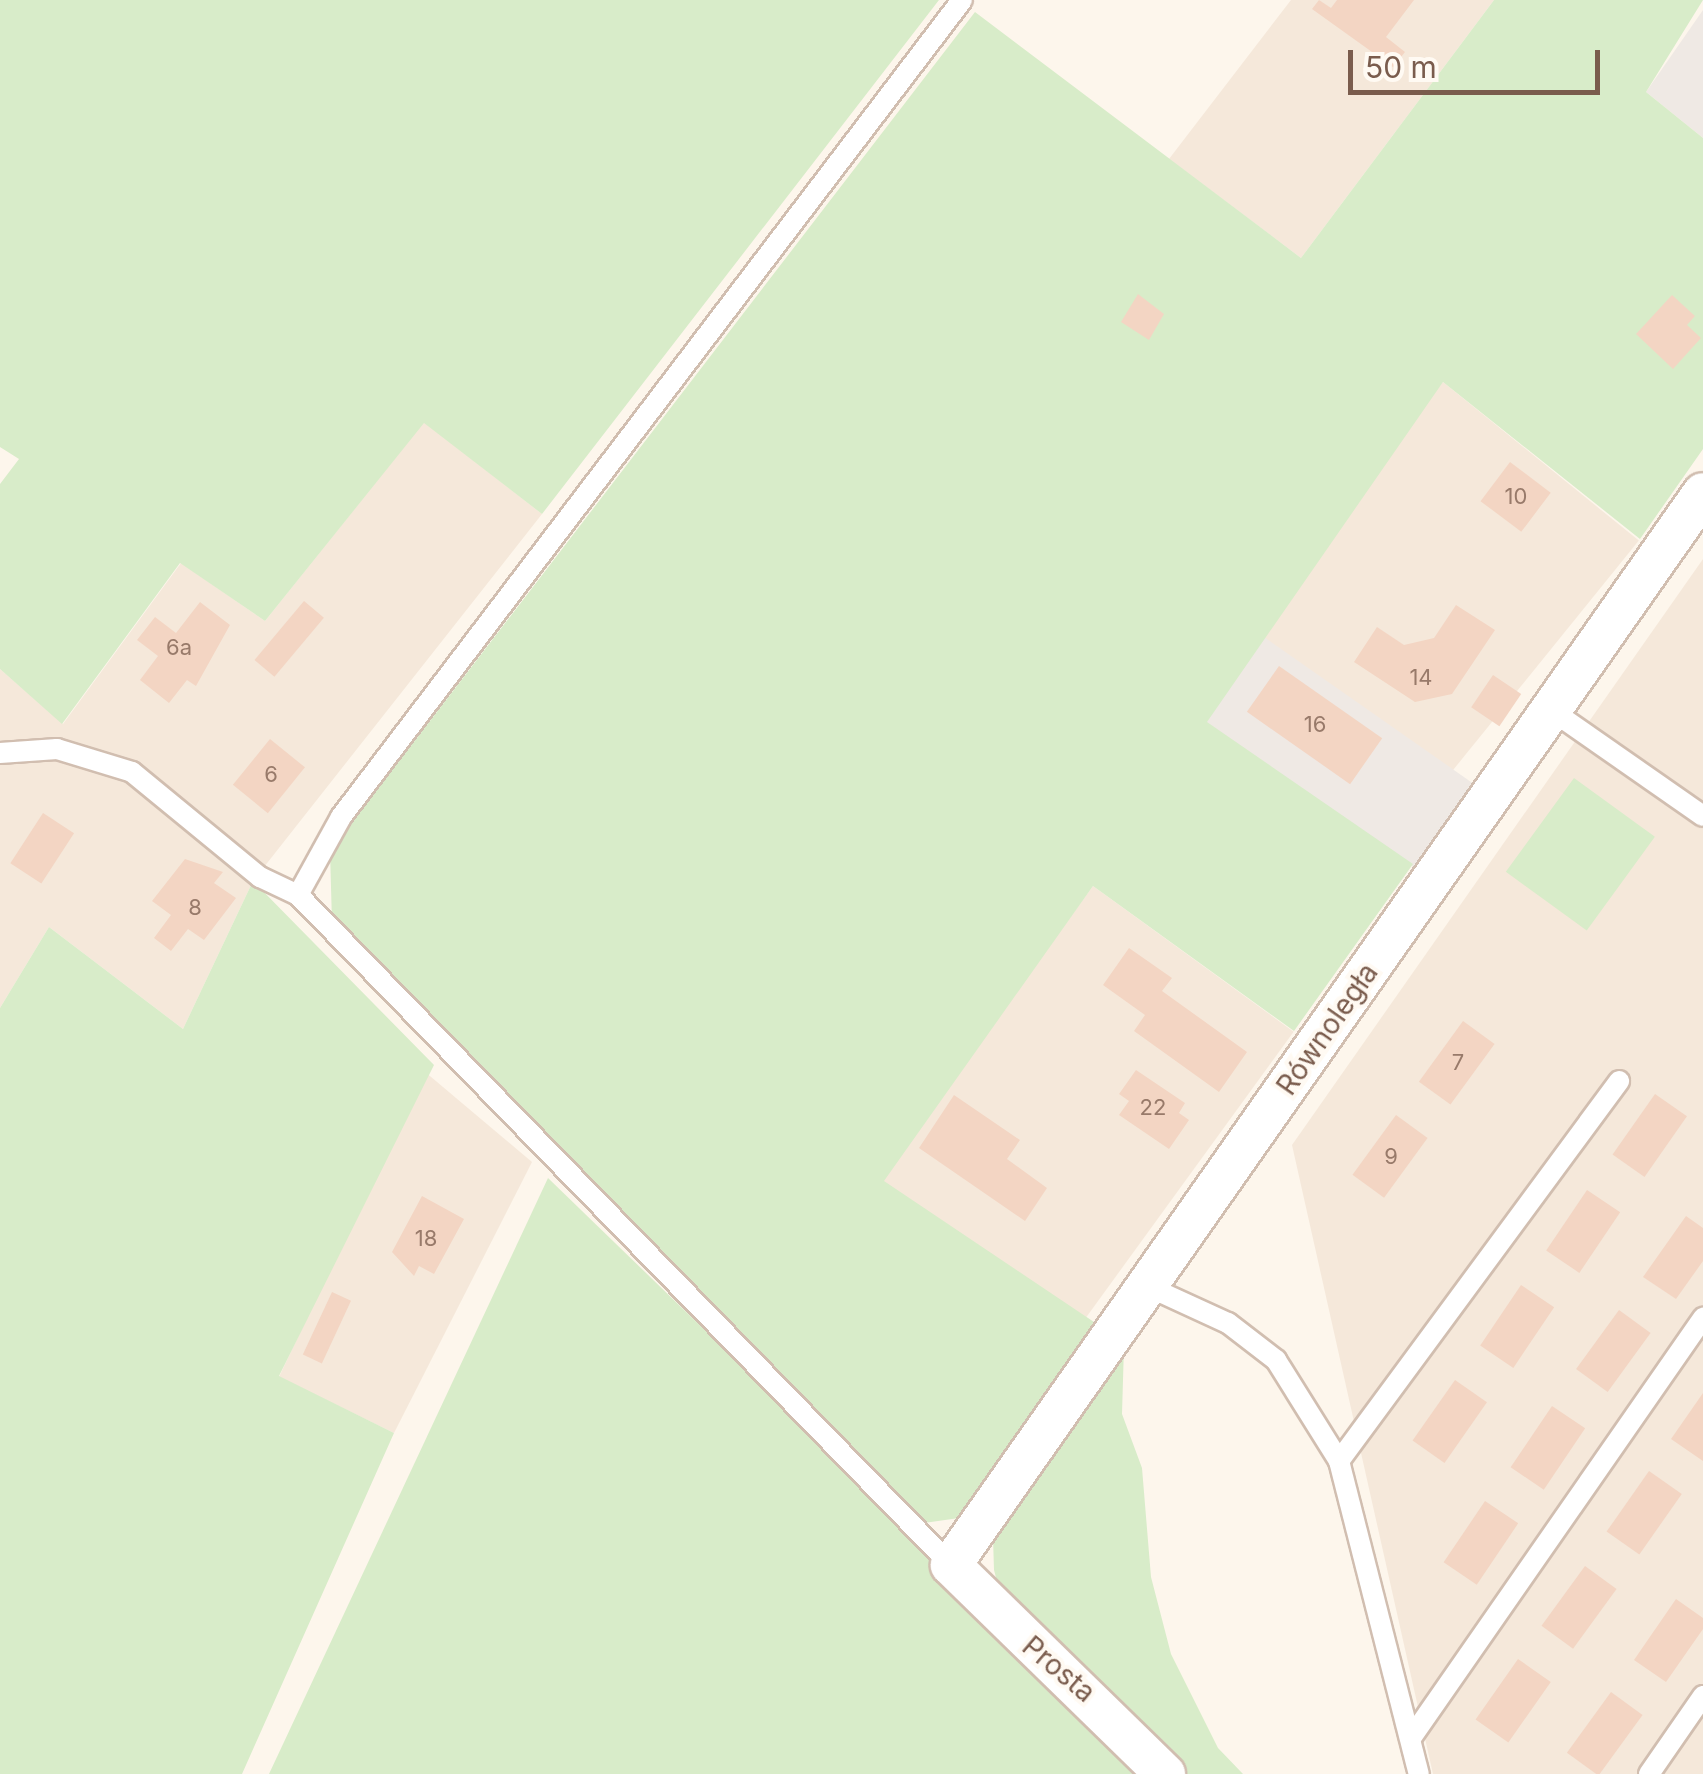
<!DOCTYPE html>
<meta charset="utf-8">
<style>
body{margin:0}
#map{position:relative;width:1703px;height:1774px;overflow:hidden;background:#fdf6ec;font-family:Inter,sans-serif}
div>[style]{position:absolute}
.residential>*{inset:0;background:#f5e8da;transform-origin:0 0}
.industrial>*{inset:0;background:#efe9e4;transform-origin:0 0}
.green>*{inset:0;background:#d8ecc9;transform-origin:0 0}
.building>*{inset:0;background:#f3d5c3;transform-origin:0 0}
.roads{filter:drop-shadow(2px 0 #d1beb0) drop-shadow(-2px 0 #d1beb0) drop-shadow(0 2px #d1beb0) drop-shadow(0 -2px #d1beb0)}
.lane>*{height:20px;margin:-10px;padding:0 10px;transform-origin:10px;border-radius:10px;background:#fff}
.street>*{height:40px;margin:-20px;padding:0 20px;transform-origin:20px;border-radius:20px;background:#fff}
span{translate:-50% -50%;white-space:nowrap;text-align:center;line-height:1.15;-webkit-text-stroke:8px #fffaf3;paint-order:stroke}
.number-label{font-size:22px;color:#987a6a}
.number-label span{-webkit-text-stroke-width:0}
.street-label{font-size:28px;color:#7a5c4d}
.scale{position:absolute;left:1348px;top:50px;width:252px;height:45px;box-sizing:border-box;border:5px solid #7a5c4d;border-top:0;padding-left:12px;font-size:30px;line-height:35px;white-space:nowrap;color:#7a5c4d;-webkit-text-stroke:8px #fffaf3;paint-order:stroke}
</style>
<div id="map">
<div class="residential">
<div style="clip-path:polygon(1291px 0,1494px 0,1301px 258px,1169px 159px)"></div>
<div style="left:1443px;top:382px;width:252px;height:312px;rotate:39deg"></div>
<div style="clip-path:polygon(424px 422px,542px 514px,253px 881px,183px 1029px,49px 927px,0 1008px,0 669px,63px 724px,181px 563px,265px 621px)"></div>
<div style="clip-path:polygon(1703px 559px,1703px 1774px,1433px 1774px,1292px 1145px)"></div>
<div style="left:1093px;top:886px;width:248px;height:363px;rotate:36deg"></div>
<div style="clip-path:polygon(424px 1071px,532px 1162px,394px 1433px,279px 1377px)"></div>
</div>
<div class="industrial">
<div style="clip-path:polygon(1703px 10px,1703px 138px,1646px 92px)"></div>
<div style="left:1264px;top:637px;width:254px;height:103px;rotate:35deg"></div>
</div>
<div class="green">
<div style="clip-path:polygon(0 0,939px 0,542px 514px,424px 423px,265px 621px,180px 563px,62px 724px,0 669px,0 484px,19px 459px,0 447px)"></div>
<div style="clip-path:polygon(1494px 0,1703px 0,1646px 92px,1703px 138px,1703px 449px,1640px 539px,1443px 382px,1207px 722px,1413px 864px,1294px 1031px,1093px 886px,884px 1181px,1094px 1322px,959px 1518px,924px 1523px,332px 923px,330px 851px,975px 12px,1301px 258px)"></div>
<div style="left:1574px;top:778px;width:100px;height:116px;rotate:36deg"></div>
<div style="clip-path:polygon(253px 881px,434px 1065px,279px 1376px,394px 1433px,242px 1774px,0 1774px,0 1008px,49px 927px,183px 1029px)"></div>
<div style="clip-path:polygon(548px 1178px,809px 1431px,1136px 1774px,269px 1774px)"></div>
<div style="clip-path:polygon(1124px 1346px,1122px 1414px,1142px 1468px,1151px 1577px,1171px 1654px,1218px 1748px,1243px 1774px,1186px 1774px,1000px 1593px,994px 1570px,993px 1538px)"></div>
</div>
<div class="building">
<div style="clip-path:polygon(1319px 0,1331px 8px,1337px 0,1414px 0,1386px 37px,1405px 52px,1393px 67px,1312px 9px)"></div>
<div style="clip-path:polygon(1138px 294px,1164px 314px,1149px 340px,1121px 322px)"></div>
<div style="clip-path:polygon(1672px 295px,1695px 316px,1687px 325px,1701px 338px,1673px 369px,1636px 334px)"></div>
<div style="left:1510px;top:462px;width:51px;height:49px;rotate:37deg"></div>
<div style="left:304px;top:601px;width:26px;height:77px;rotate:40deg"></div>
<div style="clip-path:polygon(200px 602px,230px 625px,196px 686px,187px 680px,169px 703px,140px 680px,158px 656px,137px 640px,155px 617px,176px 633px)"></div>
<div style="clip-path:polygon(1456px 605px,1495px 630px,1452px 694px,1415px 702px,1354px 662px,1377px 627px,1404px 645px,1434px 638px)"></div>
<div style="left:1279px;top:666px;width:126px;height:56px;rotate:35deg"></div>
<div style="left:1493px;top:675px;width:34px;height:39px;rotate:34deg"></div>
<div style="left:270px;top:739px;width:45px;height:59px;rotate:39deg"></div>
<div style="left:43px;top:813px;width:37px;height:60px;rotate:33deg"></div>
<div style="clip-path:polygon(185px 859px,223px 872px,214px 883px,236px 898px,204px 940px,188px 929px,171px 951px,154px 938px,171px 915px,152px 901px)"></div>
<div style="clip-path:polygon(1129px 948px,1172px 978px,1162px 991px,1247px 1052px,1219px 1092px,1134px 1031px,1145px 1015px,1103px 985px)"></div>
<div style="left:1463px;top:1021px;width:39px;height:75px;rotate:36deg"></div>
<div style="clip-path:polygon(1136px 1070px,1185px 1103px,1179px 1113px,1189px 1120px,1169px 1149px,1119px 1115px,1129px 1101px,1119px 1094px)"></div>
<div style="left:1655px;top:1094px;width:39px;height:74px;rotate:35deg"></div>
<div style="clip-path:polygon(954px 1095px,1020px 1140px,1007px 1159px,1047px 1188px,1025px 1221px,919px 1148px)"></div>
<div style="left:1396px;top:1115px;width:39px;height:74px;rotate:36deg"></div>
<div style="left:1587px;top:1190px;width:40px;height:73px;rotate:34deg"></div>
<div style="clip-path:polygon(422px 1196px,464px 1219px,434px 1274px,419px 1266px,414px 1276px,392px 1252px)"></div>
<div style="clip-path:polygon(1686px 1216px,1703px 1228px,1703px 1261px,1676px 1299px,1643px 1277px)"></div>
<div style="left:1521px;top:1285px;width:40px;height:73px;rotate:34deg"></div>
<div style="left:332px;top:1292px;width:21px;height:69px;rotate:25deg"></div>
<div style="left:1619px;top:1310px;width:39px;height:73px;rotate:36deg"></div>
<div style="left:1455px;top:1380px;width:39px;height:74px;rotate:35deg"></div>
<div style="clip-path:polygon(1703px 1393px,1703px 1461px,1671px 1439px)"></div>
<div style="left:1552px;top:1406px;width:40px;height:74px;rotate:34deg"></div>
<div style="left:1649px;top:1471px;width:40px;height:74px;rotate:35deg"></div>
<div style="left:1485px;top:1501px;width:40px;height:74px;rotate:34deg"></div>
<div style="left:1585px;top:1566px;width:39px;height:74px;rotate:36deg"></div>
<div style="clip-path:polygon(1676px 1599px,1703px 1618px,1703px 1629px,1666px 1682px,1634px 1660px)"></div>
<div style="left:1518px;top:1659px;width:40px;height:74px;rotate:35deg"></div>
<div style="left:1611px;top:1692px;width:39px;height:75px;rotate:36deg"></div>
</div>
<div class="roads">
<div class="lane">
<div style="left:1551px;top:710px;width:185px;rotate:34.9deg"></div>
<div style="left:0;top:753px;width:57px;rotate:-4deg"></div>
<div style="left:57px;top:749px;width:78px;rotate:17deg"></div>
<div style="left:132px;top:772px;width:166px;rotate:39.4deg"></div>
<div style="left:260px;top:877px;width:42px;rotate:25.3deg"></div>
<div style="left:1147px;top:1286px;width:89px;rotate:24.6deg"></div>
<div style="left:1228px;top:1323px;width:61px;rotate:37.6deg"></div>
<div style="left:1276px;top:1360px;width:119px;rotate:58deg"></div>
<div style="left:1339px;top:1461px;width:323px;rotate:75.7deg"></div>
<div style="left:1339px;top:1461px;width:472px;rotate:-53.6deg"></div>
<div style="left:951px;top:1565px;width:936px;rotate:-134.26deg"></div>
<div style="left:298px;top:895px;width:89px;rotate:-61.1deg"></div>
<div style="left:341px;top:817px;width:1026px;rotate:-52.76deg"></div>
<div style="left:1411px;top:1738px;width:512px;rotate:-55.19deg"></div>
<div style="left:1649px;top:1774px;width:95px;rotate:-55.3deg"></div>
</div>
<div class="street">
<div style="left:1165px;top:1774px;width:299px;rotate:-135.7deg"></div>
<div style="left:951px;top:1565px;width:1309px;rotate:-54.95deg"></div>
</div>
</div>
<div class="number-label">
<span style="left:1516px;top:497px">10</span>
<span style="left:179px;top:648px">6a</span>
<span style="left:1421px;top:678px">14</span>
<span style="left:1315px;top:725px">16</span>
<span style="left:271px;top:775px">6</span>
<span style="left:195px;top:908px">8</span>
<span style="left:1458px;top:1063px">7</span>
<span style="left:1153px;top:1108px">22</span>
<span style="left:1391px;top:1157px">9</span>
<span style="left:426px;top:1239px">18</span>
</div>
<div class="street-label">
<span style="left:1327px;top:1029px;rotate:-55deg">Równoległa</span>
<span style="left:1059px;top:1669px;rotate:40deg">Prosta</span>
</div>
<div class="scale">50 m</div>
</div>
